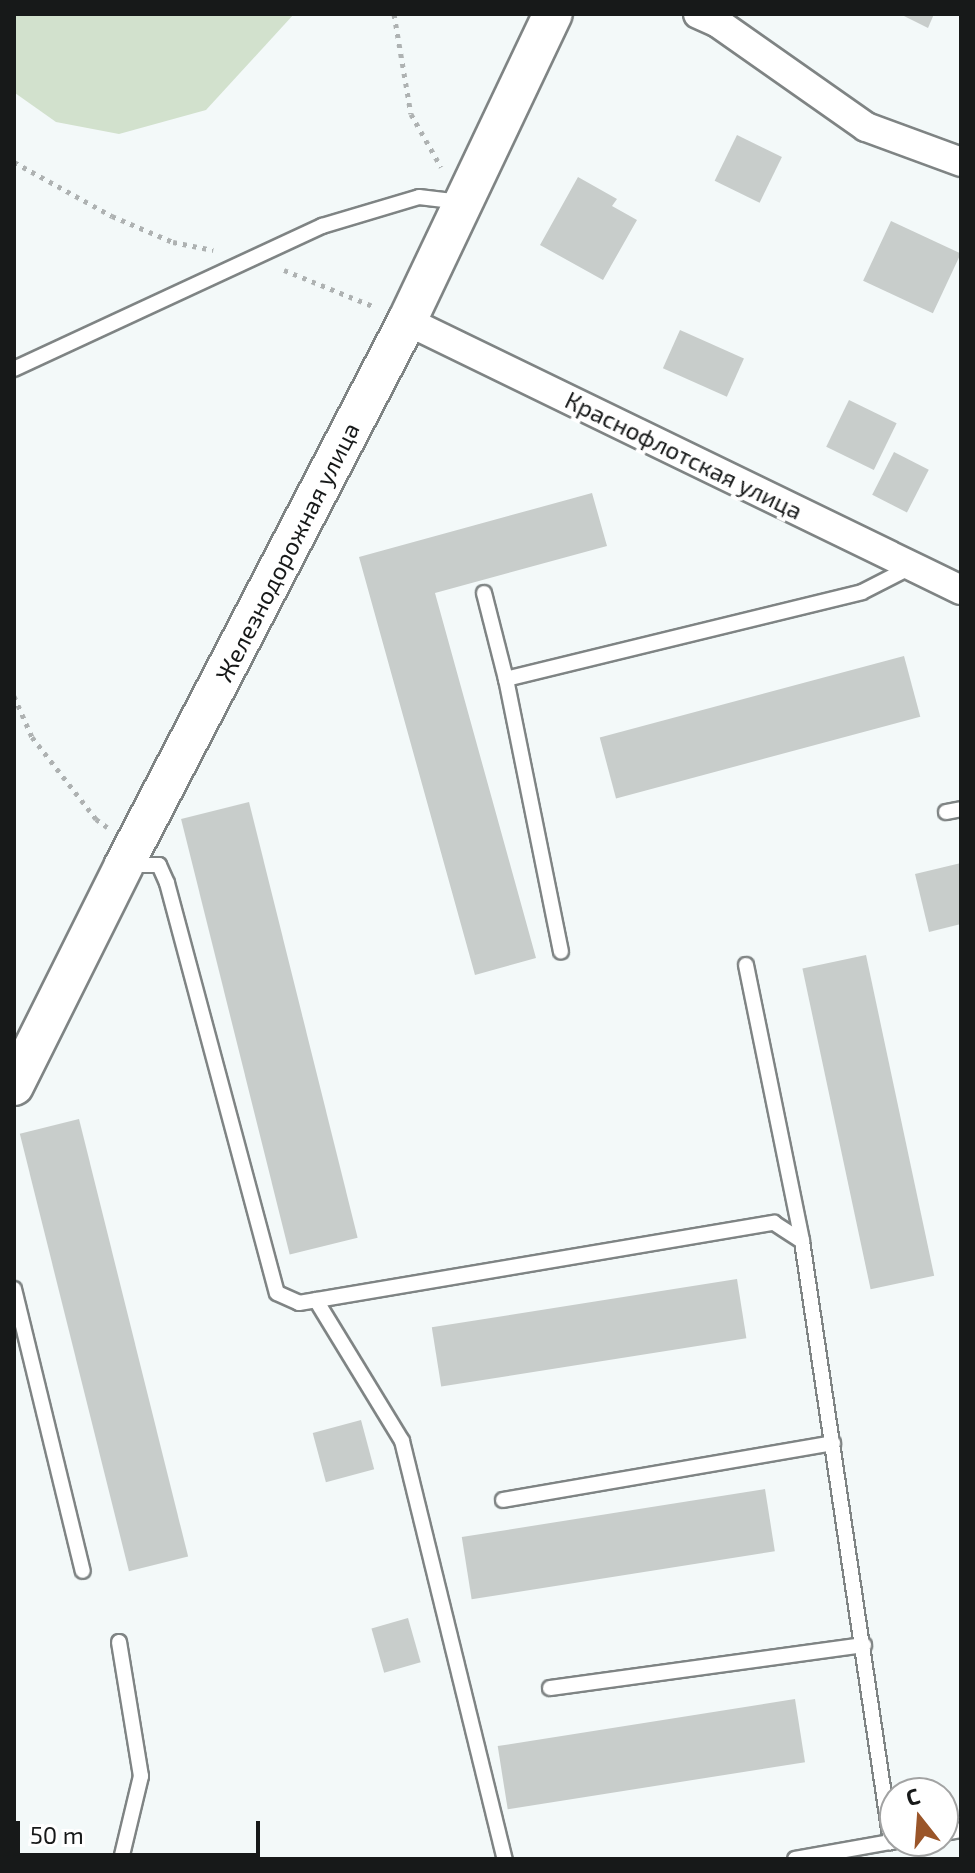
<!DOCTYPE html>
<meta charset="utf-8">
<style>
body{margin:0}
#map{position:relative;width:975px;height:1873px;overflow:hidden;background:#f3f9f9;font-family:"Exo 2",sans-serif}
div>[style]{position:absolute}
.green>*{inset:0;background:#d2e1cd}
.building>*{inset:0;background:#c8cdcb;transform-origin:0 0}
.path>*{height:5px;margin-top:-2.5px;transform-origin:0;background:repeating-linear-gradient(90deg,#aeb2b2 0 4px,transparent 0 10px)}
.roads{filter:drop-shadow(2px 0 #7f8484) drop-shadow(-2px 0 #7f8484) drop-shadow(0 2px #7f8484) drop-shadow(0 -2px #7f8484)}
.lane>*{height:14px;margin:-7px;padding:0 7px;transform-origin:7px;border-radius:7px;background:#fff}
.street>*{height:28px;margin:-14px;padding:0 14px;transform-origin:14px;border-radius:14px;background:#fff}
.secondary>*{height:38px;margin:-19px;padding:0 19px;transform-origin:19px;border-radius:19px;background:#fff}
span{translate:-50% -50%;white-space:nowrap;text-align:center;line-height:1.15;-webkit-text-stroke:8px #fff;paint-order:stroke}
.street-label{font-size:24px;color:#171919}
.frame{position:absolute;inset:0;border:16px solid #171919;pointer-events:none}
.north{position:absolute;left:879px;top:1777px;width:80px;height:80px;box-sizing:border-box;background:#fff;border:2px solid #a2a3a3;border-radius:50%;rotate:343deg;font-size:22px;font-weight:700;line-height:32px;text-align:center;color:#171919}
.north::after{content:'';display:block;margin:auto;width:28px;height:36px;background:#9a5529;clip-path:polygon(50% 0,100% 100%,50% 72%,0 100%)}
.scale{position:absolute;left:16px;top:1821px;width:244px;height:36px;box-sizing:border-box;border:4px solid #171919;border-top:0;padding-left:10px;font-size:24px;line-height:28px;white-space:nowrap;color:#171919;-webkit-text-stroke:6px #fff;paint-order:stroke}
</style>
<div id="map">
<div class="green">
<div style="clip-path:polygon(14px 14px,294px 14px,206px 110px,119px 134px,56px 122px,15px 93px)"></div>
</div>
<div class="building">
<div style="clip-path:polygon(900px 14px,934px 14px,928px 28px)"></div>
<div style="left:737px;top:135px;width:50px;height:51px;rotate:26deg"></div>
<div style="clip-path:polygon(578px 177px,617px 199px,612px 206px,637px 220px,603px 280px,540px 245px)"></div>
<div style="left:891px;top:221px;width:77px;height:66px;rotate:25deg"></div>
<div style="left:680px;top:330px;width:70px;height:42px;rotate:24deg"></div>
<div style="left:849px;top:400px;width:53px;height:52px;rotate:26deg"></div>
<div style="left:894px;top:452px;width:39px;height:48px;rotate:27deg"></div>
<div style="clip-path:polygon(592px 493px,607px 546px,435px 593px,536px 958px,475px 975px,359px 557px)"></div>
<div style="left:904px;top:656px;width:63px;height:315px;rotate:75deg"></div>
<div style="left:249px;top:802px;width:449px;height:70px;rotate:76deg"></div>
<div style="clip-path:polygon(961px 863px,961px 924px,929px 932px,915px 874px)"></div>
<div style="left:866px;top:955px;width:328px;height:65px;rotate:78deg"></div>
<div style="left:79px;top:1119px;width:451px;height:61px;rotate:76deg"></div>
<div style="left:737px;top:1279px;width:60px;height:309px;rotate:81deg"></div>
<div style="left:361px;top:1420px;width:51px;height:50px;rotate:75deg"></div>
<div style="left:765px;top:1489px;width:63px;height:307px;rotate:81deg"></div>
<div style="left:408px;top:1618px;width:46px;height:38px;rotate:74deg"></div>
<div style="left:795px;top:1699px;width:64px;height:301px;rotate:81deg"></div>
</div>
<div class="path">
<div style="left:394px;top:14px;width:101px;rotate:80.4deg"></div>
<div style="left:411px;top:114px;width:61px;rotate:60.5deg"></div>
<div style="left:14px;top:162px;width:112px;rotate:28.9deg"></div>
<div style="left:112px;top:216px;width:66px;rotate:23.1deg"></div>
<div style="left:173px;top:242px;width:41px;rotate:11.3deg"></div>
<div style="left:284px;top:270px;width:98px;rotate:22.1deg"></div>
<div style="left:14px;top:696px;width:45px;rotate:66.3deg"></div>
<div style="left:32px;top:737px;width:104px;rotate:52deg"></div>
<div style="left:96px;top:819px;width:14px;rotate:36deg"></div>
</div>
<div class="roads">
<div class="lane">
<div style="left:14px;top:369px;width:340px;rotate:-24.9deg"></div>
<div style="left:322px;top:226px;width:101px;rotate:-16.6deg"></div>
<div style="left:419px;top:197px;width:42px;rotate:6.8deg"></div>
<div style="left:484px;top:593px;width:89px;rotate:75.7deg"></div>
<div style="left:506px;top:679px;width:278px;rotate:78.6deg"></div>
<div style="left:506px;top:679px;width:366px;rotate:-13.7deg"></div>
<div style="left:862px;top:592px;width:55px;rotate:-27deg"></div>
<div style="left:946px;top:812px;width:15px;rotate:-11deg"></div>
<div style="left:129px;top:865px;width:30px"></div>
<div style="left:159px;top:865px;width:20px;rotate:66deg"></div>
<div style="left:167px;top:883px;width:424px;rotate:75deg"></div>
<div style="left:277px;top:1293px;width:24px;rotate:24deg"></div>
<div style="left:299px;top:1303px;width:482px;rotate:-9.6deg"></div>
<div style="left:774px;top:1223px;width:33px;rotate:33deg"></div>
<div style="left:802px;top:1241px;width:608px;rotate:81.58deg"></div>
<div style="left:746px;top:965px;width:282px;rotate:78.5deg"></div>
<div style="left:14px;top:1289px;width:290px;rotate:76.3deg"></div>
<div style="left:316px;top:1300px;width:165px;rotate:58.6deg"></div>
<div style="left:402px;top:1441px;width:431px;rotate:76.2deg"></div>
<div style="left:503px;top:1500px;width:335px;rotate:-9.8deg"></div>
<div style="left:119px;top:1642px;width:136px;rotate:80.7deg"></div>
<div style="left:141px;top:1776px;width:85px;rotate:103.5deg"></div>
<div style="left:550px;top:1688px;width:317px;rotate:-7.8deg"></div>
<div style="left:943px;top:1833px;width:18px;rotate:-9deg"></div>
<div style="left:795px;top:1859px;width:103px;rotate:-10.1deg"></div>
</div>
<div class="street">
<div style="left:698px;top:14px;width:22px;rotate:24deg"></div>
<div style="left:718px;top:23px;width:181px;rotate:35.1deg"></div>
<div style="left:866px;top:127px;width:101px;rotate:20.2deg"></div>
<div style="left:407px;top:321px;width:616px;rotate:25.9deg"></div>
</div>
<div class="secondary">
<div style="left:14px;top:1086px;width:247px;rotate:-63.5deg"></div>
<div style="left:124px;top:865px;width:613px;rotate:-62.52deg"></div>
<div style="left:407px;top:321px;width:340px;rotate:-64.6deg"></div>
</div>
</div>
<div class="street-label">
<span style="left:684px;top:455px;rotate:26deg">Краснофлотская улица</span>
<span style="left:287px;top:552px;rotate:-63deg">Железнодорожная улица</span>
</div>
<div class="frame"></div>
<div class="north">С</div>
<div class="scale">50 m</div>
</div>
